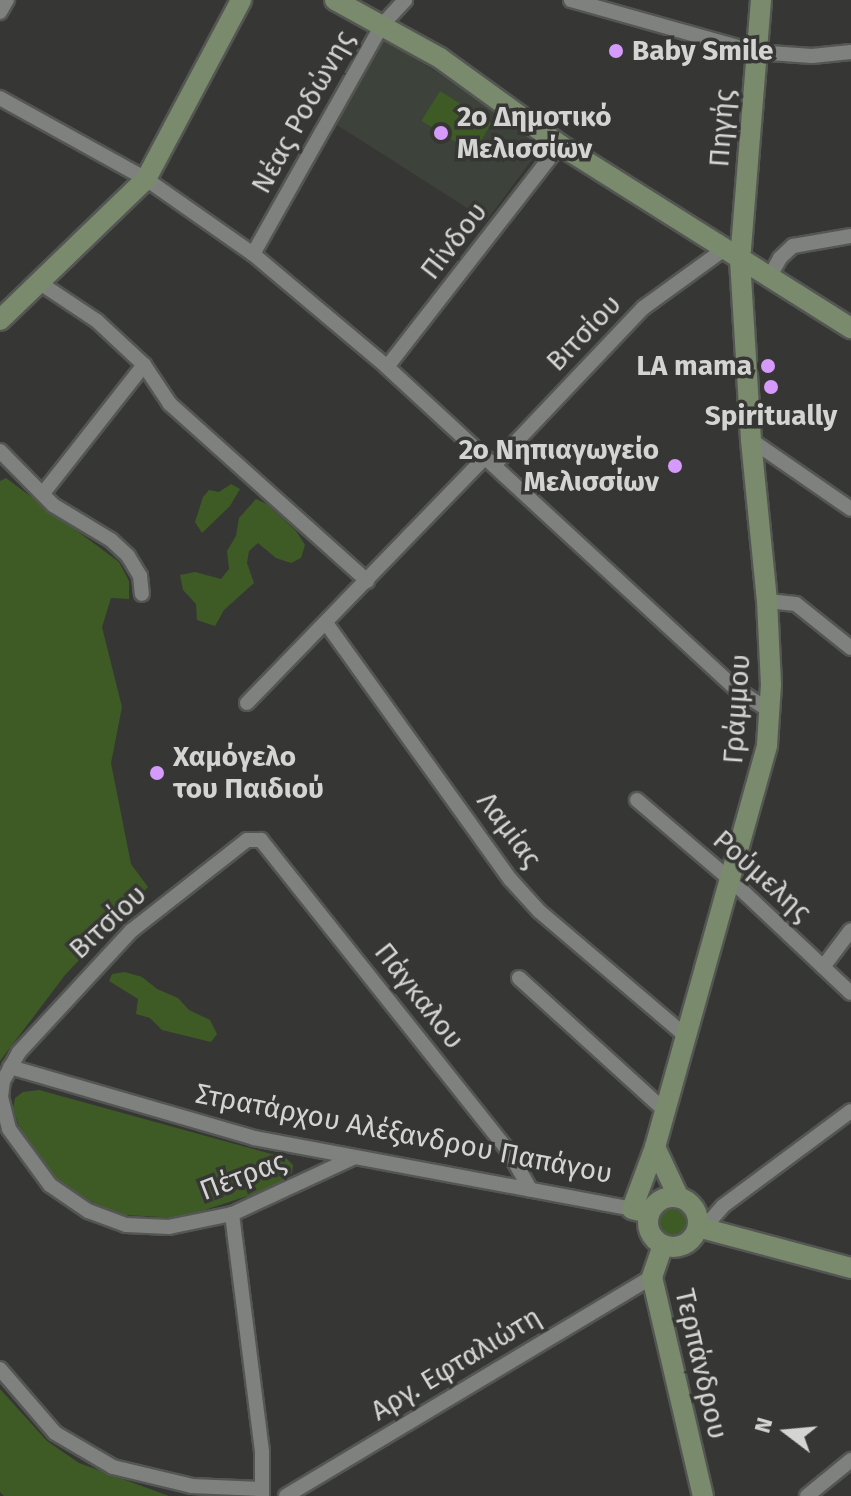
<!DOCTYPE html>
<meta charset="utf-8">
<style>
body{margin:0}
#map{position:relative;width:851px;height:1496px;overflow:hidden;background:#363734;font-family:"Fira Sans",sans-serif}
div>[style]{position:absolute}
.built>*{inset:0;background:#3d423a}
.green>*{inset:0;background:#3e5a25;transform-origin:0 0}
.round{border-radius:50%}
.roads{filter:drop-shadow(2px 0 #545653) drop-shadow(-2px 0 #545653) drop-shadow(0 2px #545653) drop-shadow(0 -2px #545653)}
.street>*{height:14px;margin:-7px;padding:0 7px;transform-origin:7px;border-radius:7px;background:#7f817e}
.secondary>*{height:20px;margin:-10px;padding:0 10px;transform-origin:10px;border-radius:10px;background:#7a8a6c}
.secondary>.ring{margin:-10px;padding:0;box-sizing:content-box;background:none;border:20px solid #7a8a6c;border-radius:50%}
.dots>*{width:22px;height:22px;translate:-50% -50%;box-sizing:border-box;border:4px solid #363734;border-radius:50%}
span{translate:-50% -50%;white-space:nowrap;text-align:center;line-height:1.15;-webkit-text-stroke:7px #363734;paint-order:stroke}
.poi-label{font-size:28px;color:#d4d5d3;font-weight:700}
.left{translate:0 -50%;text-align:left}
.right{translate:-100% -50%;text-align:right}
.street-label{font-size:28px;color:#d4d5d3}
.north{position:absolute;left:747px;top:1392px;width:80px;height:80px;-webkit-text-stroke:6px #363734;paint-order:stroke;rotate:286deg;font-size:22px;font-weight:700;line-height:32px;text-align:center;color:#d4d5d3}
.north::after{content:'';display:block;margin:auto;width:28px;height:36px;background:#d4d5d3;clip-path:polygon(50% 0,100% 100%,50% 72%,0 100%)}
</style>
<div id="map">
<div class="built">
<div style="clip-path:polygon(383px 38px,546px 141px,484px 224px,486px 220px,337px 125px)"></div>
</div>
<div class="green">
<div style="left:440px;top:91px;width:61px;height:35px;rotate:32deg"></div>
<div style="clip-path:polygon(6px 478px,119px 562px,129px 581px,129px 599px,111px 598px,102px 627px,122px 707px,111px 763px,131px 864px,148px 887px,65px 975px,0 1061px,0 481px)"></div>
<div style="clip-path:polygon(231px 484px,240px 489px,230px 506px,202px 533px,195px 522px,203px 497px,209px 490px,219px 492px)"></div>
<div style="clip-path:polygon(256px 499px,267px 504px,296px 531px,305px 545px,301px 558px,291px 563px,276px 558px,258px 543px,249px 551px,247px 563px,254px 583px,224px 610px,215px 626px,197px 620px,196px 604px,183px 590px,180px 575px,195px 572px,221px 579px,229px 569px,227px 551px,236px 536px,239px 518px)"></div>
<div style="clip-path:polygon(125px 972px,142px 977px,157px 989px,178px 998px,189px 1010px,210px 1020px,217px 1034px,211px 1042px,162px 1030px,150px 1018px,136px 1014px,138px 999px,109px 981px,112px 974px)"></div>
<div style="clip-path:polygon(39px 1090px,286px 1158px,293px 1165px,292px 1173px,285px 1180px,260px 1192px,180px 1218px,124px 1215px,96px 1204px,53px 1178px,20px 1129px,13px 1109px,15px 1098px,23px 1092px)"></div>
<div class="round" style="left:658px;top:1208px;width:28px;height:28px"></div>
<div style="clip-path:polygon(0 1389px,47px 1441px,79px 1463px,169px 1496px,4px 1496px,0 1492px)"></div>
</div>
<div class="roads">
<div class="street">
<div style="left:571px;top:0;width:192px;rotate:15.7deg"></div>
<div style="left:756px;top:52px;width:56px;rotate:4.1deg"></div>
<div style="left:812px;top:56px;width:39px;rotate:-6deg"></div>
<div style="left:0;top:12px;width:14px;rotate:-60deg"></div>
<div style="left:0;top:98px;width:167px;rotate:29deg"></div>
<div style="left:146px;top:179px;width:131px;rotate:35deg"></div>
<div style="left:253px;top:254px;width:175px;rotate:40.1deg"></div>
<div style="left:387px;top:367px;width:475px;rotate:42.7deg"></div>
<div style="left:736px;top:689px;width:40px;rotate:32.9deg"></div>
<div style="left:253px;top:254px;width:263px;rotate:-60.6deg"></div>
<div style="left:382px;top:25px;width:34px;rotate:-47deg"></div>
<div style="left:769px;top:278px;width:23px;rotate:-61deg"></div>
<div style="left:780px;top:258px;width:18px;rotate:-43deg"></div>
<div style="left:793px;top:246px;width:59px;rotate:-9.8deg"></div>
<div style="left:40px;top:283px;width:69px;rotate:33.7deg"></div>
<div style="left:97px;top:321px;width:64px;rotate:43.1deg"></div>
<div style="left:144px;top:365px;width:47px;rotate:56.3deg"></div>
<div style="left:170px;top:404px;width:265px;rotate:41.9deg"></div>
<div style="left:387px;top:367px;width:281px;rotate:-52.1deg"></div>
<div style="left:751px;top:440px;width:121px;rotate:34.6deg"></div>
<div style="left:0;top:451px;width:76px;rotate:45.5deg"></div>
<div style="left:53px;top:505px;width:68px;rotate:31.1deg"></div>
<div style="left:111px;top:540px;width:23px;rotate:43deg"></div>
<div style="left:128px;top:556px;width:23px;rotate:59deg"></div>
<div style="left:140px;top:576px;width:18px;rotate:84deg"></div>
<div style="left:494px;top:465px;width:216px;rotate:-46.5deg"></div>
<div style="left:643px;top:308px;width:99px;rotate:-35.9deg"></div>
<div style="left:44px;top:492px;width:162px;rotate:-51.8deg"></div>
<div style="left:767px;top:601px;width:29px;rotate:6deg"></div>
<div style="left:796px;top:604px;width:70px;rotate:38.7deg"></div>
<div style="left:326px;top:623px;width:315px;rotate:54.3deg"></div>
<div style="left:510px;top:879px;width:43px;rotate:47.8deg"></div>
<div style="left:539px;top:911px;width:193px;rotate:40.4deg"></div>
<div style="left:247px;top:703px;width:342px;rotate:-45.9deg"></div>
<div style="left:637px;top:800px;width:125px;rotate:40.5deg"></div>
<div style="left:732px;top:881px;width:163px;rotate:43.3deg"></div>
<div style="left:823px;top:967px;width:46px;rotate:-52.9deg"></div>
<div style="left:519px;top:978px;width:196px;rotate:42.3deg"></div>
<div style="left:10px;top:1067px;width:254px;rotate:16.2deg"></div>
<div style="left:254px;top:1138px;width:385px;rotate:10.6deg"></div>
<div style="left:355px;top:1157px;width:136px;rotate:155.1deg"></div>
<div style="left:232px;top:1214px;width:64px;rotate:168.3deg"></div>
<div style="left:169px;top:1227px;width:43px;rotate:-177.3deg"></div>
<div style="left:126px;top:1225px;width:40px;rotate:-159.8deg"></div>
<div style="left:88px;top:1211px;width:46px;rotate:-145.6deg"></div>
<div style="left:50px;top:1185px;width:69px;rotate:-126.2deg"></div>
<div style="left:9px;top:1129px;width:33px;rotate:-104deg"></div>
<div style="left:1px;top:1097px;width:16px;rotate:-83deg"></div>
<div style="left:3px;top:1081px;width:33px;rotate:-61deg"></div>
<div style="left:19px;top:1052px;width:165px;rotate:-47.2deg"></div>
<div style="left:131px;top:931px;width:147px;rotate:-38.1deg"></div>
<div style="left:247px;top:840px;width:14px"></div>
<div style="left:261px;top:840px;width:399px;rotate:51.5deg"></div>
<div style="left:509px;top:1152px;width:43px;rotate:60.4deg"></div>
<div style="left:232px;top:1214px;width:240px;rotate:82.8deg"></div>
<div style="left:262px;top:1452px;width:44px;rotate:90deg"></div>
<div style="left:703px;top:1229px;width:30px;rotate:-49deg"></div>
<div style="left:723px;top:1206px;width:159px;rotate:-36.6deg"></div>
<div style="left:0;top:1369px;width:84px;rotate:49.3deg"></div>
<div style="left:55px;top:1433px;width:67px;rotate:30.4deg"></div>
<div style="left:113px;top:1467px;width:81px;rotate:13.5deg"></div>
<div style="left:192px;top:1486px;width:69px;rotate:2.5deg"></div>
<div style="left:286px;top:1496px;width:427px;rotate:-30.9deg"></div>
<div style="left:807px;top:1496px;width:57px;rotate:-39.3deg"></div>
</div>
<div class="secondary">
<div style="left:335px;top:0;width:120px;rotate:28.9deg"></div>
<div style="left:440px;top:58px;width:148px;rotate:35.9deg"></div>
<div style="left:560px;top:145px;width:344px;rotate:32.2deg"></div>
<div style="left:0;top:320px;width:203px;rotate:-44deg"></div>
<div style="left:146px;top:179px;width:203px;rotate:-62deg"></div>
<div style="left:655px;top:1147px;width:56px;rotate:64.8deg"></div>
<div class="ring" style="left:648px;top:1197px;width:30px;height:30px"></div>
<div style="left:649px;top:1213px;width:17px;rotate:-167deg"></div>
<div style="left:632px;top:1209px;width:66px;rotate:-69.6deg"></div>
<div style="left:655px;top:1147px;width:417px;rotate:-74.4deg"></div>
<div style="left:767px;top:745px;width:60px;rotate:-86.2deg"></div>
<div style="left:771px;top:685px;width:84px;rotate:-92.7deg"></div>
<div style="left:767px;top:601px;width:162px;rotate:-95.7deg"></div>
<div style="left:751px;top:440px;width:179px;rotate:-93.5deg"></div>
<div style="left:740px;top:261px;width:262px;rotate:-85.4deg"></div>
<div style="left:698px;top:1227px;width:158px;rotate:15deg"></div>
<div style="left:663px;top:1245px;width:34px;rotate:109deg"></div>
<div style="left:652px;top:1277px;width:225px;rotate:76.9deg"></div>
</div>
</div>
<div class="dots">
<div style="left:616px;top:51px;background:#d69bfa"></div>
<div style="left:441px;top:133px;background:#d69bfa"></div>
<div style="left:768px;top:366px;background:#d69bfa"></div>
<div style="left:771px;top:387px;background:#d69bfa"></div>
<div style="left:675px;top:466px;background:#d69bfa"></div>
<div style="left:157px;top:773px;background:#d69bfa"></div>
</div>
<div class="poi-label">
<span class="left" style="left:632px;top:51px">Baby Smile</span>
<span class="left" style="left:457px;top:133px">2ο Δημοτικό<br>Μελισσίων</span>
<span class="right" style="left:752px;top:366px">LA mama</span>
<span style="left:771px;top:416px">Spiritually</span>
<span class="right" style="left:659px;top:466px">2ο Νηπιαγωγείο<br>Μελισσίων</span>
<span class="left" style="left:173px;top:773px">Χαμόγελο<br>του Παιδιού</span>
</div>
<div class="street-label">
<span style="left:303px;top:112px;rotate:-61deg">Νέας Ροδώνης</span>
<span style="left:722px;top:128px;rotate:-86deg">Πηγής</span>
<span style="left:454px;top:241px;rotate:-52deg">Πίνδου</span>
<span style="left:584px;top:333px;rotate:-46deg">Βιτσίου</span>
<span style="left:737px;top:709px;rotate:-86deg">Γράμμου</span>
<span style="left:509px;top:830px;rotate:53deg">Λαμίας</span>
<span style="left:762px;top:876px;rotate:42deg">Ρούμελης</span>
<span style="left:108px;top:922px;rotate:-43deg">Βιτσίου</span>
<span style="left:419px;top:996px;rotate:52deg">Πάγκαλου</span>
<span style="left:404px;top:1134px;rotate:11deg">Στρατάρχου Αλέξανδρου Παπάγου</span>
<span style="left:243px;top:1176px;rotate:-21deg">Πέτρας</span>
<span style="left:456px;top:1364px;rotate:-31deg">Αργ. Εφταλιώτη</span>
<span style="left:701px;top:1364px;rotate:77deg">Τερπάνδρου</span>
</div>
<div class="north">N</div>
</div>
